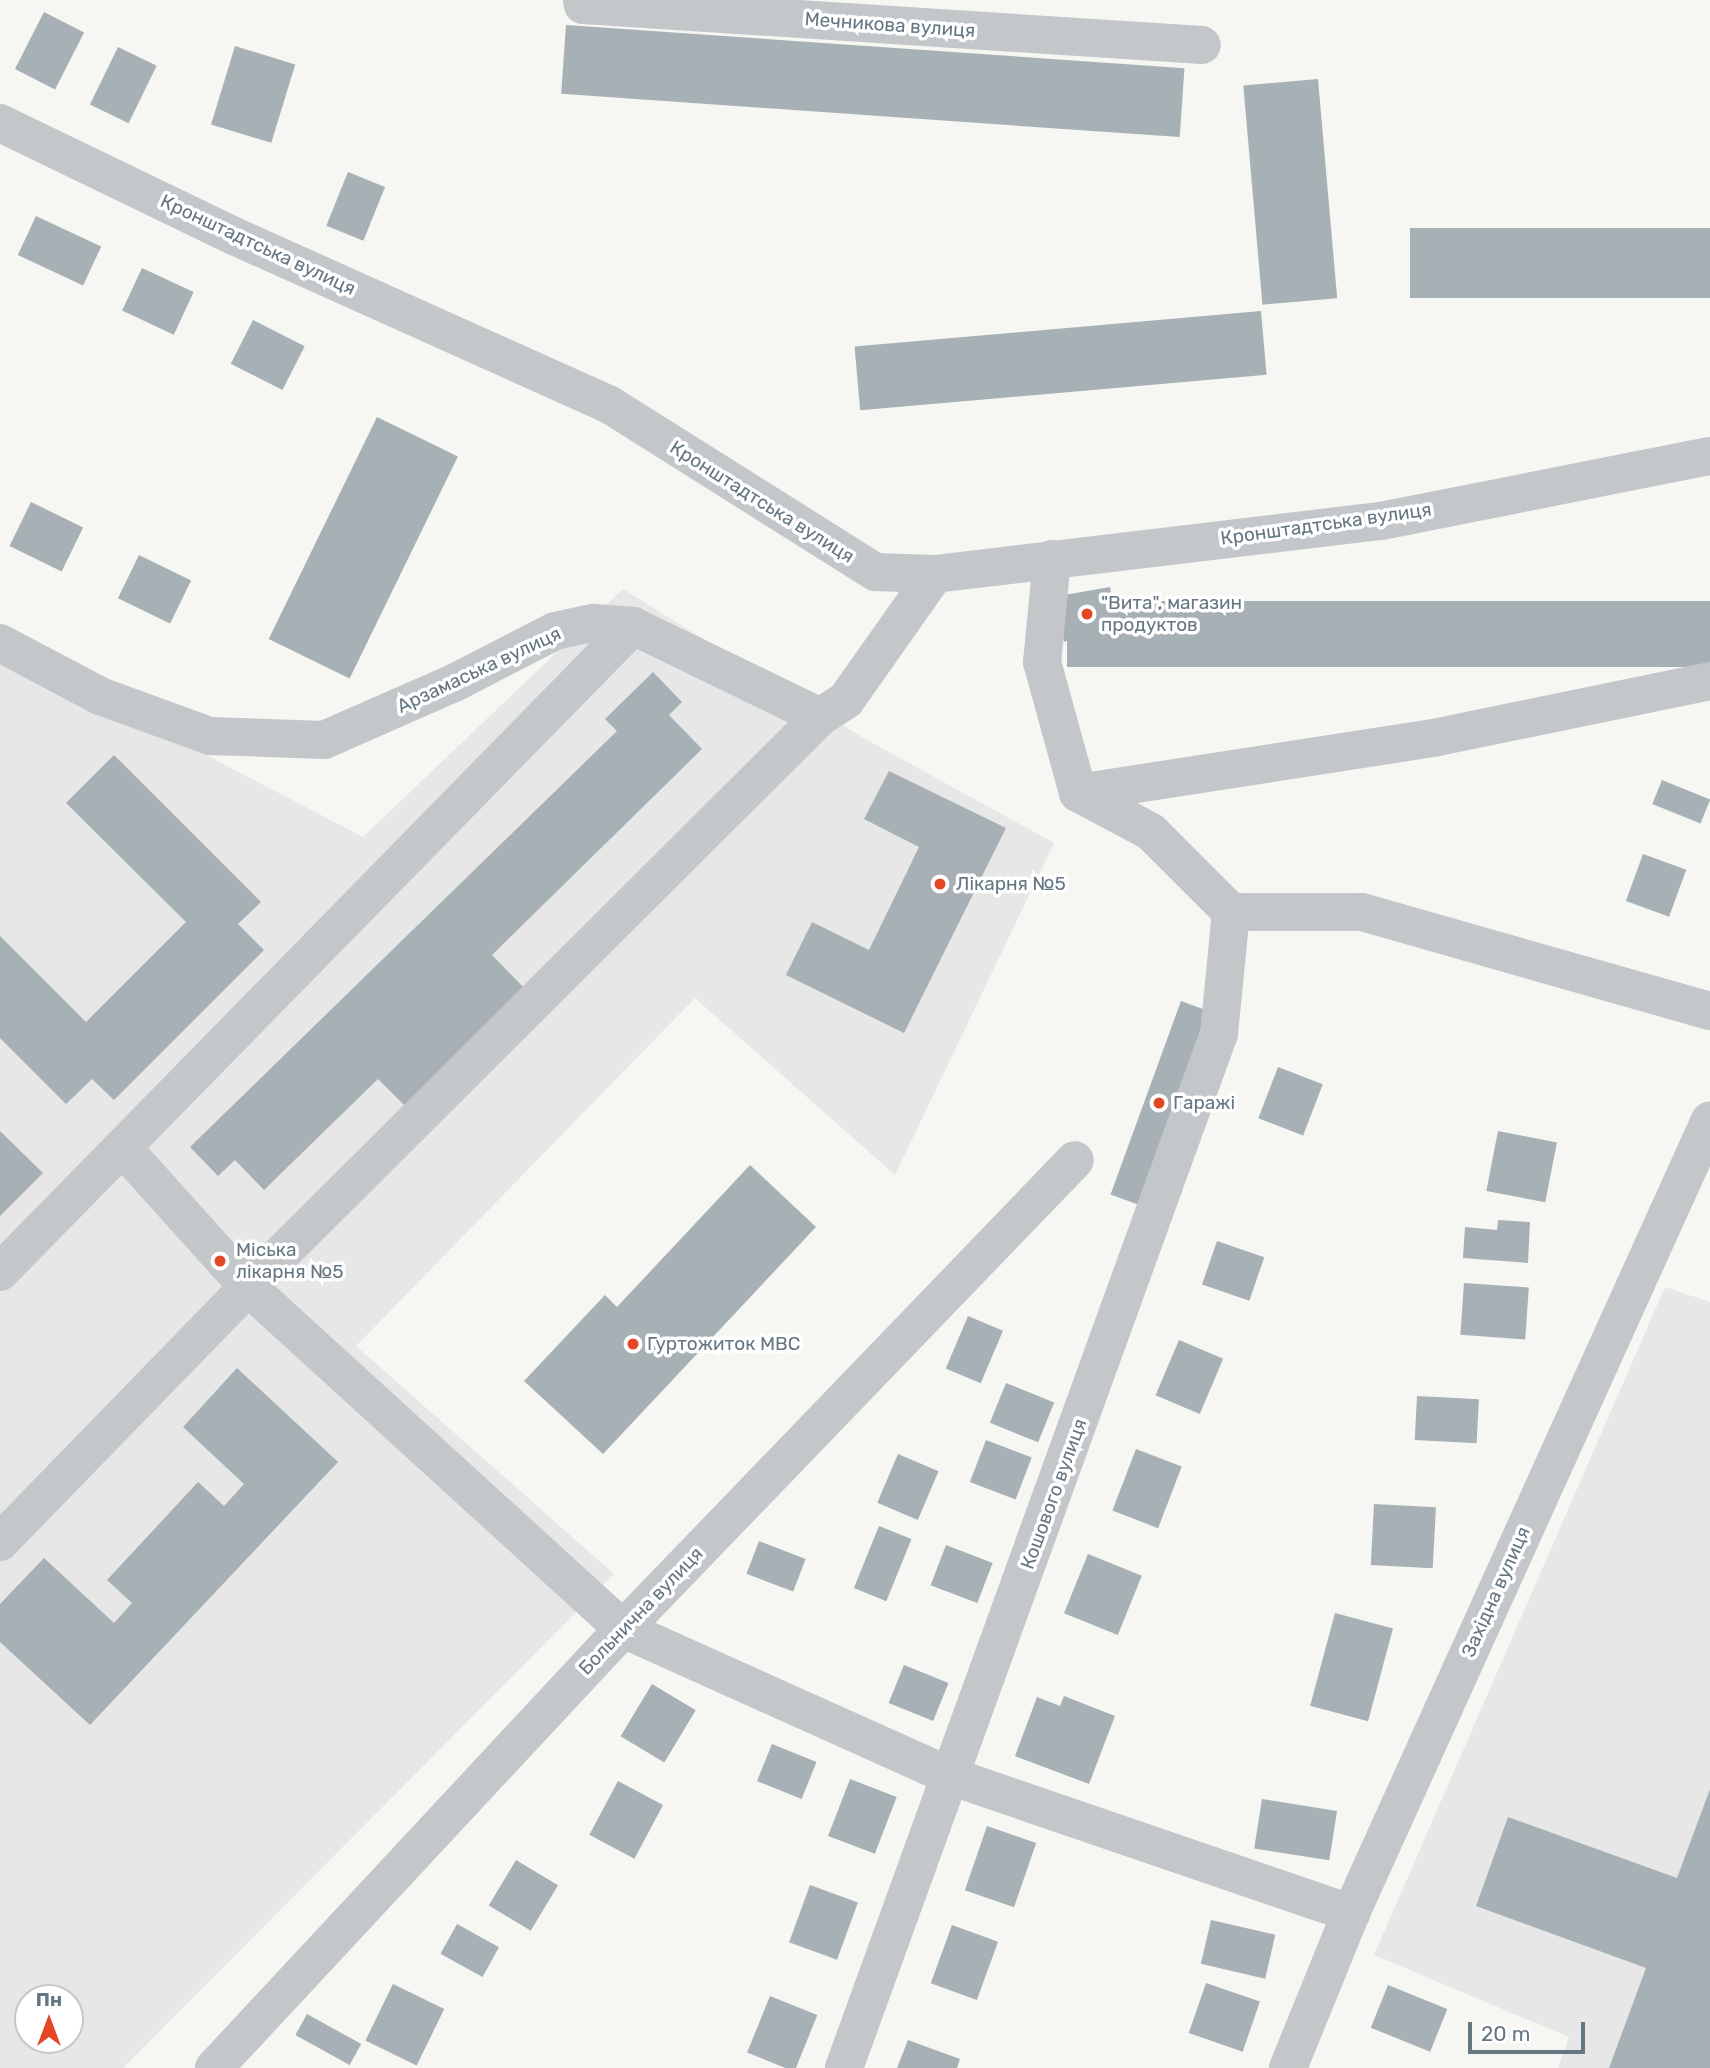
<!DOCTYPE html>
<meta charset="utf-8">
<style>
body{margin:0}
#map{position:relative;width:1710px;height:2068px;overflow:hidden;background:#f6f6f2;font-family:Rubik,sans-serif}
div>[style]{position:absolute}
.built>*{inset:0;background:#e6e7e6}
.building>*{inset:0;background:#a7b0b5;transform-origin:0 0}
.minor>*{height:38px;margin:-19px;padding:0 19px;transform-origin:19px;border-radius:19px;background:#c3c7ca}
.dots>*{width:19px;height:19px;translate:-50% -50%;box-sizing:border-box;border:4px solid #fff;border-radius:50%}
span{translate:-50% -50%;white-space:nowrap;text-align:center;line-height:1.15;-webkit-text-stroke:7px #fff;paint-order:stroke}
.street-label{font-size:19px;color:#657783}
.poi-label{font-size:19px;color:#657783}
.left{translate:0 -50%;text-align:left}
.north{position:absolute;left:14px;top:1984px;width:70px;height:70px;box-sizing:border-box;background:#fff;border:2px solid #c1c9cd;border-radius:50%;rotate:0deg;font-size:19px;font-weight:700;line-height:28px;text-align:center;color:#657783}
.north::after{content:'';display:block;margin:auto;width:24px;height:32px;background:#e34725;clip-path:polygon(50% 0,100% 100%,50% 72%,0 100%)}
.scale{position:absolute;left:1468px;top:2022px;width:117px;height:32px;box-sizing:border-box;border:4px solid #657783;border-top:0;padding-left:9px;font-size:21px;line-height:24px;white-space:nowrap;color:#657783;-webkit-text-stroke:5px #fff;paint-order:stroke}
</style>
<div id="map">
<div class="built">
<div style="clip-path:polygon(evenodd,623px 589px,860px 736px,1054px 843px,895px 1175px,695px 998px,356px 1346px,614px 1574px,123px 2068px,0 2068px,0 662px,91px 695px,363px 837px,623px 589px,28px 1998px,70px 1998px,70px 2040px,28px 2040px,28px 1998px)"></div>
<div style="clip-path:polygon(1665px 1287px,1710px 1302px,1710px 2068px,1558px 2068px,1569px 2037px,1374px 1955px)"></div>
</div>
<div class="building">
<div style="left:44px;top:12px;width:45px;height:64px;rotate:27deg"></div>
<div style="left:566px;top:25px;width:620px;height:69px;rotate:4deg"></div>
<div style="left:235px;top:46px;width:63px;height:82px;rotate:17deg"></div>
<div style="left:118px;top:47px;width:43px;height:64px;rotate:26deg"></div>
<div style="left:1318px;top:79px;width:220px;height:75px;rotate:85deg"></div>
<div style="left:348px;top:172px;width:40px;height:58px;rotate:22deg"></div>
<div style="left:36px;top:216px;width:72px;height:43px;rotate:25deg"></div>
<div style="left:1710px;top:228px;width:70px;height:300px;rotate:90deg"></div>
<div style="left:142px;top:268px;width:57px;height:47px;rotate:25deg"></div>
<div style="left:1261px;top:311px;width:64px;height:408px;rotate:85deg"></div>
<div style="left:253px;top:320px;width:58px;height:49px;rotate:27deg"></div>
<div style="left:377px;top:417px;width:90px;height:247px;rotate:26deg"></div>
<div style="left:31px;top:502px;width:58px;height:49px;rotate:26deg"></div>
<div style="left:139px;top:555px;width:58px;height:48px;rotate:26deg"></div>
<div style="left:1110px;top:587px;width:46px;height:55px;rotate:80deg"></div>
<div style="left:1710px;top:601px;width:66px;height:643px;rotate:90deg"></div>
<div style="clip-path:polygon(653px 672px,682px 702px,669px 715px,702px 749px,492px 955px,532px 996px,412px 1113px,378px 1079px,264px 1190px,235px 1160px,218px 1176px,190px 1147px,617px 731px,605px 719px)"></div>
<div style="clip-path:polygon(114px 755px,261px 902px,238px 924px,264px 950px,114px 1100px,92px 1079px,66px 1104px,0 1038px,0 936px,86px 1022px,186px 922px,66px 803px)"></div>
<div style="clip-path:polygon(889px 771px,1006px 828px,904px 1033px,786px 975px,812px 922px,869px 950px,919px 847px,864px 819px)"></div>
<div style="left:1662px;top:780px;width:52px;height:26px;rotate:22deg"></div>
<div style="left:1643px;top:854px;width:46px;height:50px;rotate:20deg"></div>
<div style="left:1181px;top:1001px;width:32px;height:206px;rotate:20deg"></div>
<div style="left:1278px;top:1067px;width:48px;height:55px;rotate:21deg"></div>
<div style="clip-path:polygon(0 1131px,43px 1173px,0 1216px)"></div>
<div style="left:1498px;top:1131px;width:60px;height:61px;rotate:11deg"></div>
<div style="clip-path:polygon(750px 1165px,816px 1227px,603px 1454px,524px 1381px,605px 1295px,617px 1307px)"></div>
<div style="clip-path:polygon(1498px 1220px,1530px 1222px,1528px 1263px,1463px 1258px,1465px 1227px,1497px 1230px)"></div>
<div style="left:1217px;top:1241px;width:50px;height:46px;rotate:19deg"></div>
<div style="left:1464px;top:1283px;width:65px;height:52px;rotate:4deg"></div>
<div style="left:968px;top:1316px;width:38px;height:57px;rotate:23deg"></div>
<div style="left:1179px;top:1340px;width:48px;height:60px;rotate:23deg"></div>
<div style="clip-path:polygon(237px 1368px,338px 1462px,90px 1725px,0 1642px,0 1604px,44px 1558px,114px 1623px,132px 1603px,107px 1580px,198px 1482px,224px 1506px,244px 1484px,183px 1427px)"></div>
<div style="left:1006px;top:1383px;width:52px;height:43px;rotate:22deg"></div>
<div style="left:1417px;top:1396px;width:62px;height:44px;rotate:3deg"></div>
<div style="left:986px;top:1440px;width:49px;height:45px;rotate:21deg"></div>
<div style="left:1136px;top:1449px;width:49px;height:66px;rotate:21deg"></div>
<div style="left:898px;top:1454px;width:44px;height:53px;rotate:23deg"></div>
<div style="left:1374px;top:1504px;width:62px;height:61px;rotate:3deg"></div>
<div style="left:879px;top:1526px;width:35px;height:67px;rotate:22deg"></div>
<div style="left:759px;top:1541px;width:50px;height:35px;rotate:21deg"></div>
<div style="left:946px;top:1545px;width:50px;height:43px;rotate:21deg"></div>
<div style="left:1088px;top:1554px;width:58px;height:64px;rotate:22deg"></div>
<div style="left:1335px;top:1613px;width:60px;height:96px;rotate:15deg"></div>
<div style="left:904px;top:1665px;width:48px;height:41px;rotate:22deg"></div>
<div style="left:652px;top:1684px;width:51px;height:61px;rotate:31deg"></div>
<div style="clip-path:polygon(1064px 1696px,1115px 1716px,1089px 1784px,1015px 1756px,1037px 1697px,1060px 1706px)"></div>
<div style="left:772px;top:1744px;width:48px;height:40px;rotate:22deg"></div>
<div style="left:850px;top:1779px;width:50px;height:61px;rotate:21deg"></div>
<div style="left:618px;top:1781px;width:51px;height:61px;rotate:28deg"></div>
<div style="clip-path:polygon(1710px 1789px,1710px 2068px,1609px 2068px,1646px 1968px,1476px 1906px,1508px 1817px,1677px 1878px)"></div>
<div style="left:1262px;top:1799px;width:76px;height:50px;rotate:9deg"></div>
<div style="left:987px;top:1826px;width:52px;height:68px;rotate:19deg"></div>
<div style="left:516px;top:1860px;width:49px;height:53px;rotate:31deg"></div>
<div style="left:810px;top:1885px;width:51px;height:61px;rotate:20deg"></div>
<div style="left:1211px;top:1920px;width:66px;height:45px;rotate:13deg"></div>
<div style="left:457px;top:1924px;width:48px;height:34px;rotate:29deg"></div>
<div style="left:952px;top:1925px;width:49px;height:62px;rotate:20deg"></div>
<div style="left:1206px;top:1983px;width:57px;height:53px;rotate:19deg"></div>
<div style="left:393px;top:1984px;width:57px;height:63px;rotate:26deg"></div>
<div style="left:1388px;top:1985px;width:64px;height:46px;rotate:22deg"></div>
<div style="left:770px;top:1996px;width:51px;height:61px;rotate:22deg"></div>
<div style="left:307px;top:2014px;width:62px;height:24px;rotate:29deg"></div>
<div style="clip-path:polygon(908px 2040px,960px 2059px,957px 2068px,897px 2068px)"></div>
</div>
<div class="minor">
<div style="left:582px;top:0;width:5px;rotate:79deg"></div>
<div style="left:583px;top:5px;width:620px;rotate:3.7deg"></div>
<div style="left:0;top:123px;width:260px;rotate:25.8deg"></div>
<div style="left:234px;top:236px;width:412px;rotate:24.2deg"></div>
<div style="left:610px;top:405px;width:313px;rotate:32.2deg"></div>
<div style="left:875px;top:572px;width:60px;rotate:1.9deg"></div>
<div style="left:935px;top:574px;width:449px;rotate:-6.8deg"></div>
<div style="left:1381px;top:521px;width:335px;rotate:-11.2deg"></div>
<div style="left:1052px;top:559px;width:103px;rotate:95.5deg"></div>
<div style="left:1042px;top:662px;width:136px;rotate:74.6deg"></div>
<div style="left:1078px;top:793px;width:83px;rotate:28.1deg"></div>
<div style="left:1151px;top:832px;width:113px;rotate:45deg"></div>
<div style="left:1231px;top:912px;width:131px"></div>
<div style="left:1362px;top:912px;width:362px;rotate:15.9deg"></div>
<div style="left:0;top:643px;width:113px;rotate:27.9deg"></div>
<div style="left:100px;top:696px;width:117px;rotate:20deg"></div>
<div style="left:210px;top:736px;width:114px;rotate:2deg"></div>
<div style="left:324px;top:740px;width:144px;rotate:-23.7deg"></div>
<div style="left:456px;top:682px;width:111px;rotate:-27.3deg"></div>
<div style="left:555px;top:631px;width:40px;rotate:-12deg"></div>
<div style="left:594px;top:623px;width:39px;rotate:4deg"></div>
<div style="left:633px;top:626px;width:208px;rotate:25.9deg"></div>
<div style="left:820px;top:717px;width:31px;rotate:-33deg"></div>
<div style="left:846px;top:700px;width:154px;rotate:-54.8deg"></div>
<div style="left:1078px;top:793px;width:364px;rotate:-8.8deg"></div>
<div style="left:1438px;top:737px;width:278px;rotate:-11.6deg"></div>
<div style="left:122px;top:1147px;width:188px;rotate:48deg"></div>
<div style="left:248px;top:1287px;width:508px;rotate:42.36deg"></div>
<div style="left:623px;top:1629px;width:362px;rotate:24.2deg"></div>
<div style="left:953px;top:1777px;width:421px;rotate:18.9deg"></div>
<div style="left:0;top:1272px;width:904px;rotate:-45.58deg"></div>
<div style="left:0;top:1542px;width:356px;rotate:-45.8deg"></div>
<div style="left:248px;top:1287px;width:808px;rotate:-44.9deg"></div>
<div style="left:214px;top:2068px;width:600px;rotate:-47.03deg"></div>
<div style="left:623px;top:1629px;width:651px;rotate:-46.06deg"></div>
<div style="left:844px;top:2068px;width:1100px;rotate:-70.07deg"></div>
<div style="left:1219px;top:1034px;width:123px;rotate:-84.4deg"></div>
<div style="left:1288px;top:2068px;width:167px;rotate:-67.9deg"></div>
<div style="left:1351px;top:1913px;width:870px;rotate:-65.64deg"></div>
</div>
<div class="dots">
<div style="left:1087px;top:614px;background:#e34725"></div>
<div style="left:940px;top:884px;background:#e34725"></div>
<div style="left:1159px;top:1103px;background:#e34725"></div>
<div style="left:220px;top:1261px;background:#e34725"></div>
<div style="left:633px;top:1344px;background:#e34725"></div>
</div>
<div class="street-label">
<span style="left:890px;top:25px;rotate:4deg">Мечникова вулиця</span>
<span style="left:258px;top:245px;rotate:25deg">Кронштадтська вулиця</span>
<span style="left:762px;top:502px;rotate:32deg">Кронштадтська вулиця</span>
<span style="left:1326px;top:524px;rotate:-8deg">Кронштадтська вулиця</span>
<span style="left:479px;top:670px;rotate:-25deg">Арзамаська вулиця</span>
<span style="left:1054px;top:1494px;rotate:-70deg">Кошового вулиця</span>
<span style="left:1496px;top:1592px;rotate:-66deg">Західна вулиця</span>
<span style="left:641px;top:1611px;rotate:-46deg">Больнична вулиця</span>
</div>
<div class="poi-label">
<span class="left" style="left:1101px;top:614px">"Вита", магазин<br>продуктов</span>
<span class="left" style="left:956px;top:884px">Лікарня №5</span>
<span class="left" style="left:1173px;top:1103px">Гаражі</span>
<span class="left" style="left:236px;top:1261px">Міська<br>лікарня №5</span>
<span class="left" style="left:647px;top:1344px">Гуртожиток МВС</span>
</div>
<div class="north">Пн</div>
<div class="scale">20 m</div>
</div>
